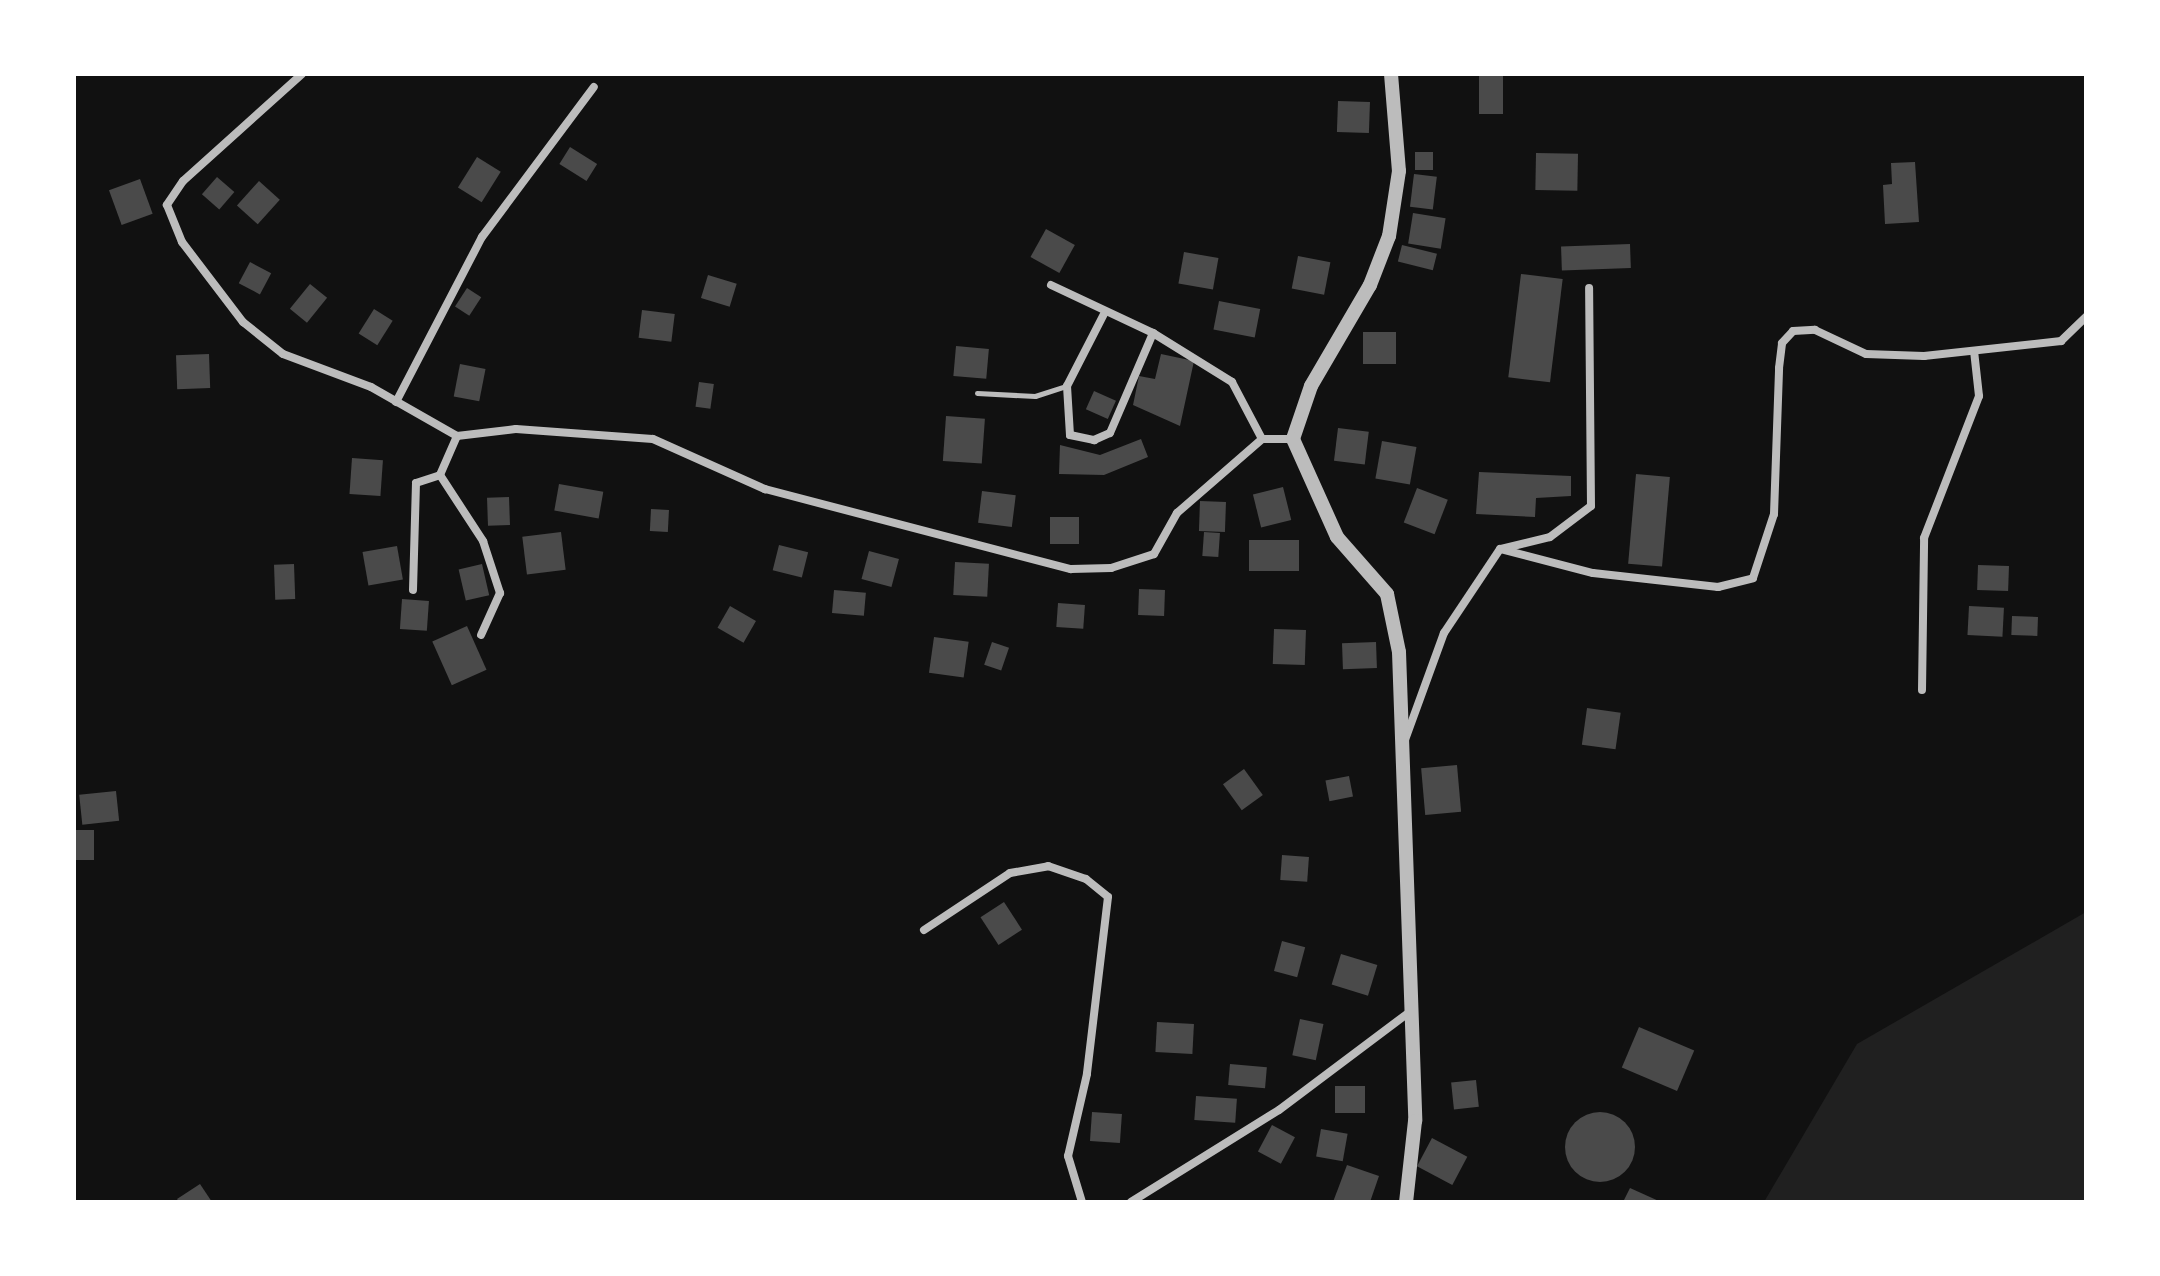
<!DOCTYPE html>
<style>
body{margin:0}
#map{position:relative;width:2160px;height:1276px;overflow:hidden;background:#111;font-family:"Archivo Narrow",sans-serif}
div>[style]{position:absolute}
.green>*{inset:0;background:#202020}
.building>*{inset:0;background:#4a4a4a;transform-origin:0 0}
.round{border-radius:50%}
.service>*{height:5px;margin:-2.5px;padding:0 2.5px;transform-origin:2.5px;border-radius:2.5px;background:#bcbcbc}
.minor>*{height:8px;margin:-4px;padding:0 4px;transform-origin:4px;border-radius:4px;background:#bcbcbc}
.tertiary>*{height:14px;margin:-7px;padding:0 7px;transform-origin:7px;border-radius:7px;background:#bcbcbc}
span{translate:-50% -50%;white-space:nowrap;text-align:center;line-height:1.15;-webkit-text-stroke:6px #fff;paint-order:stroke}
.frame{position:absolute;inset:0;border:76px solid #fff;pointer-events:none}
</style>
<div id="map">
<div class="green">
<div style="clip-path:polygon(2086px 912px,2086px 1202px,1764px 1202px,1857px 1044px)"></div>
</div>
<div class="building">
<div style="left:1479px;top:74px;width:24px;height:40px"></div>
<div style="left:1338px;top:101px;width:32px;height:31px;rotate:2deg"></div>
<div style="left:570px;top:147px;width:32px;height:20px;rotate:32deg"></div>
<div style="left:1415px;top:152px;width:18px;height:18px"></div>
<div style="left:1536px;top:153px;width:42px;height:37px;rotate:1deg"></div>
<div style="left:477px;top:157px;width:28px;height:36px;rotate:32deg"></div>
<div style="clip-path:polygon(1915px 162px,1919px 222px,1885px 224px,1883px 185px,1892px 184px,1891px 163px)"></div>
<div style="left:1414px;top:174px;width:23px;height:33px;rotate:7deg"></div>
<div style="left:217px;top:177px;width:23px;height:23px;rotate:41deg"></div>
<div style="left:140px;top:179px;width:37px;height:33px;rotate:70deg"></div>
<div style="left:259px;top:181px;width:28px;height:33px;rotate:42deg"></div>
<div style="left:1413px;top:213px;width:33px;height:31px;rotate:9deg"></div>
<div style="left:1046px;top:229px;width:33px;height:32px;rotate:29deg"></div>
<div style="left:1630px;top:244px;width:24px;height:69px;rotate:88deg"></div>
<div style="left:1402px;top:245px;width:36px;height:17px;rotate:14deg"></div>
<div style="left:1184px;top:252px;width:35px;height:32px;rotate:10deg"></div>
<div style="left:1298px;top:256px;width:33px;height:33px;rotate:11deg"></div>
<div style="left:250px;top:262px;width:24px;height:24px;rotate:28deg"></div>
<div style="left:1521px;top:274px;width:42px;height:104px;rotate:7deg"></div>
<div style="left:708px;top:275px;width:30px;height:24px;rotate:17deg"></div>
<div style="left:310px;top:284px;width:22px;height:32px;rotate:39deg"></div>
<div style="left:467px;top:288px;width:17px;height:22px;rotate:33deg"></div>
<div style="left:1219px;top:301px;width:42px;height:29px;rotate:11deg"></div>
<div style="left:374px;top:309px;width:22px;height:29px;rotate:32deg"></div>
<div style="left:642px;top:310px;width:33px;height:28px;rotate:7deg"></div>
<div style="left:1363px;top:332px;width:33px;height:32px"></div>
<div style="left:956px;top:346px;width:33px;height:30px;rotate:5deg"></div>
<div style="left:209px;top:354px;width:34px;height:33px;rotate:88deg"></div>
<div style="clip-path:polygon(1161px 354px,1194px 361px,1180px 426px,1133px 405px,1139px 376px,1155px 379px)"></div>
<div style="left:460px;top:364px;width:26px;height:33px;rotate:11deg"></div>
<div style="left:699px;top:382px;width:15px;height:25px;rotate:8deg"></div>
<div style="left:1094px;top:391px;width:24px;height:20px;rotate:24deg"></div>
<div style="left:946px;top:416px;width:39px;height:45px;rotate:4deg"></div>
<div style="left:1338px;top:428px;width:31px;height:33px;rotate:7deg"></div>
<div style="clip-path:polygon(1141px 439px,1148px 457px,1104px 475px,1059px 474px,1060px 445px,1100px 455px)"></div>
<div style="left:1382px;top:441px;width:35px;height:38px;rotate:10deg"></div>
<div style="left:352px;top:458px;width:31px;height:36px;rotate:4deg"></div>
<div style="clip-path:polygon(1479px 472px,1571px 476px,1571px 496px,1536px 498px,1535px 517px,1476px 514px)"></div>
<div style="left:1636px;top:474px;width:34px;height:90px;rotate:5deg"></div>
<div style="left:559px;top:484px;width:45px;height:27px;rotate:10deg"></div>
<div style="left:1283px;top:487px;width:34px;height:31px;rotate:76deg"></div>
<div style="left:1417px;top:488px;width:33px;height:37px;rotate:21deg"></div>
<div style="left:982px;top:491px;width:34px;height:32px;rotate:7deg"></div>
<div style="left:509px;top:497px;width:28px;height:22px;rotate:88deg"></div>
<div style="left:1200px;top:501px;width:26px;height:30px;rotate:2deg"></div>
<div style="left:651px;top:509px;width:18px;height:22px;rotate:3deg"></div>
<div style="left:1050px;top:517px;width:29px;height:27px"></div>
<div style="left:561px;top:532px;width:38px;height:39px;rotate:83deg"></div>
<div style="left:1204px;top:532px;width:16px;height:24px;rotate:4deg"></div>
<div style="left:1299px;top:540px;width:31px;height:50px;rotate:90deg"></div>
<div style="left:779px;top:545px;width:30px;height:26px;rotate:14deg"></div>
<div style="left:397px;top:546px;width:34px;height:35px;rotate:80deg"></div>
<div style="left:869px;top:551px;width:31px;height:29px;rotate:15deg"></div>
<div style="left:955px;top:562px;width:34px;height:33px;rotate:3deg"></div>
<div style="left:294px;top:564px;width:35px;height:20px;rotate:88deg"></div>
<div style="left:482px;top:564px;width:32px;height:24px;rotate:77deg"></div>
<div style="left:1978px;top:565px;width:31px;height:25px;rotate:2deg"></div>
<div style="left:1139px;top:589px;width:26px;height:26px;rotate:2deg"></div>
<div style="left:834px;top:590px;width:32px;height:23px;rotate:5deg"></div>
<div style="left:402px;top:599px;width:27px;height:30px;rotate:4deg"></div>
<div style="left:1058px;top:603px;width:27px;height:24px;rotate:4deg"></div>
<div style="left:730px;top:606px;width:30px;height:25px;rotate:30deg"></div>
<div style="left:1969px;top:606px;width:35px;height:29px;rotate:3deg"></div>
<div style="left:2012px;top:616px;width:26px;height:19px;rotate:2deg"></div>
<div style="left:467px;top:626px;width:48px;height:38px;rotate:66deg"></div>
<div style="left:1274px;top:629px;width:32px;height:35px;rotate:2deg"></div>
<div style="left:934px;top:637px;width:35px;height:36px;rotate:8deg"></div>
<div style="left:992px;top:642px;width:18px;height:24px;rotate:19deg"></div>
<div style="left:1376px;top:642px;width:26px;height:34px;rotate:88deg"></div>
<div style="left:1587px;top:708px;width:34px;height:37px;rotate:8deg"></div>
<div style="left:1457px;top:765px;width:47px;height:36px;rotate:85deg"></div>
<div style="left:1244px;top:769px;width:32px;height:26px;rotate:54deg"></div>
<div style="left:1349px;top:776px;width:21px;height:24px;rotate:79deg"></div>
<div style="left:116px;top:791px;width:30px;height:37px;rotate:84deg"></div>
<div style="left:74px;top:830px;width:20px;height:30px"></div>
<div style="left:1282px;top:855px;width:27px;height:25px;rotate:4deg"></div>
<div style="left:1004px;top:902px;width:33px;height:28px;rotate:57deg"></div>
<div style="left:1282px;top:941px;width:24px;height:31px;rotate:15deg"></div>
<div style="left:1341px;top:954px;width:38px;height:32px;rotate:17deg"></div>
<div style="left:1300px;top:1019px;width:24px;height:37px;rotate:12deg"></div>
<div style="left:1157px;top:1022px;width:37px;height:30px;rotate:3deg"></div>
<div style="left:1639px;top:1027px;width:60px;height:44px;rotate:23deg"></div>
<div style="left:1230px;top:1064px;width:37px;height:21px;rotate:5deg"></div>
<div style="left:1476px;top:1080px;width:27px;height:25px;rotate:84deg"></div>
<div style="left:1335px;top:1086px;width:30px;height:27px"></div>
<div style="left:1196px;top:1096px;width:41px;height:24px;rotate:4deg"></div>
<div style="left:1092px;top:1112px;width:30px;height:29px;rotate:4deg"></div>
<div class="round" style="left:1565px;top:1112px;width:70px;height:70px"></div>
<div style="left:1272px;top:1125px;width:26px;height:30px;rotate:28deg"></div>
<div style="left:1321px;top:1129px;width:27px;height:28px;rotate:10deg"></div>
<div style="left:1432px;top:1138px;width:40px;height:32px;rotate:28deg"></div>
<div style="clip-path:polygon(1347px 1165px,1379px 1176px,1370px 1202px,1333px 1202px)"></div>
<div style="clip-path:polygon(200px 1184px,212px 1202px,179px 1202px,177px 1199px)"></div>
<div style="clip-path:polygon(1630px 1188px,1661px 1202px,1623px 1202px)"></div>
</div>
<div class="service">
<div style="left:977px;top:393px;width:58px;rotate:3deg"></div>
<div style="left:1035px;top:396px;width:33px;rotate:-18deg"></div>
</div>
<div class="minor">
<div style="left:302px;top:74px;width:160px;rotate:138deg"></div>
<div style="left:183px;top:181px;width:29px;rotate:124deg"></div>
<div style="left:167px;top:205px;width:40px;rotate:68deg"></div>
<div style="left:182px;top:242px;width:101px;rotate:52.7deg"></div>
<div style="left:243px;top:322px;width:51px;rotate:38.7deg"></div>
<div style="left:283px;top:354px;width:94px;rotate:20.6deg"></div>
<div style="left:371px;top:387px;width:99px;rotate:29.7deg"></div>
<div style="left:457px;top:436px;width:59px;rotate:-6.8deg"></div>
<div style="left:516px;top:429px;width:137px;rotate:4.2deg"></div>
<div style="left:653px;top:439px;width:123px;rotate:24.1deg"></div>
<div style="left:765px;top:489px;width:316px;rotate:14.7deg"></div>
<div style="left:1071px;top:569px;width:40px;rotate:-1.4deg"></div>
<div style="left:1111px;top:568px;width:45px;rotate:-18deg"></div>
<div style="left:1154px;top:554px;width:47px;rotate:-60.7deg"></div>
<div style="left:1177px;top:513px;width:113px;rotate:-41deg"></div>
<div style="left:1051px;top:285px;width:113px;rotate:25.2deg"></div>
<div style="left:1153px;top:333px;width:93px;rotate:31.8deg"></div>
<div style="left:1232px;top:382px;width:64px;rotate:62.2deg"></div>
<div style="left:1105px;top:312px;width:83px;rotate:117.2deg"></div>
<div style="left:1067px;top:386px;width:49px;rotate:86.5deg"></div>
<div style="left:1070px;top:435px;width:25px;rotate:12deg"></div>
<div style="left:1094px;top:440px;width:17px;rotate:-24deg"></div>
<div style="left:1110px;top:433px;width:109px;rotate:-66.7deg"></div>
<div style="left:396px;top:402px;width:186px;rotate:-62.5deg"></div>
<div style="left:482px;top:237px;width:187px;rotate:-53.3deg"></div>
<div style="left:457px;top:436px;width:43px;rotate:113.6deg"></div>
<div style="left:440px;top:475px;width:79px;rotate:56.9deg"></div>
<div style="left:483px;top:541px;width:55px;rotate:71.9deg"></div>
<div style="left:500px;top:593px;width:46px;rotate:114.3deg"></div>
<div style="left:1262px;top:439px;width:31px"></div>
<div style="left:1501px;top:549px;width:50px;rotate:-13.8deg"></div>
<div style="left:1550px;top:537px;width:51px;rotate:-37.1deg"></div>
<div style="left:1591px;top:506px;width:218px;rotate:-90.5deg"></div>
<div style="left:413px;top:590px;width:107px;rotate:-88.4deg"></div>
<div style="left:416px;top:483px;width:25px;rotate:-18deg"></div>
<div style="left:1922px;top:690px;width:152px;rotate:-89.2deg"></div>
<div style="left:1924px;top:538px;width:152px;rotate:-68.8deg"></div>
<div style="left:1979px;top:396px;width:45px;rotate:-96.3deg"></div>
<div style="left:1405px;top:740px;width:114px;rotate:-70deg"></div>
<div style="left:1444px;top:633px;width:101px;rotate:-56.3deg"></div>
<div style="left:1500px;top:549px;width:96px;rotate:14.5deg"></div>
<div style="left:1593px;top:573px;width:126px;rotate:6.4deg"></div>
<div style="left:1718px;top:587px;width:36px;rotate:-14deg"></div>
<div style="left:1753px;top:578px;width:67px;rotate:-71.8deg"></div>
<div style="left:1774px;top:514px;width:146px;rotate:-88deg"></div>
<div style="left:1779px;top:368px;width:25px;rotate:-83deg"></div>
<div style="left:1782px;top:343px;width:16px;rotate:-47deg"></div>
<div style="left:1793px;top:331px;width:22px;rotate:-3deg"></div>
<div style="left:1815px;top:330px;width:56px;rotate:25.2deg"></div>
<div style="left:1866px;top:354px;width:58px;rotate:2deg"></div>
<div style="left:1924px;top:356px;width:138px;rotate:-6.2deg"></div>
<div style="left:2061px;top:341px;width:35px;rotate:-44deg"></div>
<div style="left:924px;top:930px;width:103px;rotate:-33.5deg"></div>
<div style="left:1010px;top:873px;width:39px;rotate:-10deg"></div>
<div style="left:1048px;top:866px;width:40px;rotate:18.9deg"></div>
<div style="left:1086px;top:879px;width:28px;rotate:39deg"></div>
<div style="left:1108px;top:897px;width:178px;rotate:96.8deg"></div>
<div style="left:1087px;top:1074px;width:84px;rotate:103deg"></div>
<div style="left:1068px;top:1156px;width:48px;rotate:73.1deg"></div>
<div style="left:1131px;top:1202px;width:174px;rotate:-31.9deg"></div>
<div style="left:1279px;top:1110px;width:161px;rotate:-36.9deg"></div>
</div>
<div class="tertiary">
<div style="left:1391px;top:74px;width:97px;rotate:85.3deg"></div>
<div style="left:1399px;top:171px;width:66px;rotate:98.7deg"></div>
<div style="left:1389px;top:236px;width:53px;rotate:111.2deg"></div>
<div style="left:1370px;top:285px;width:117px;rotate:120.3deg"></div>
<div style="left:1311px;top:386px;width:56px;rotate:108.8deg"></div>
<div style="left:1293px;top:439px;width:107px;rotate:65.8deg"></div>
<div style="left:1337px;top:537px;width:76px;rotate:48.7deg"></div>
<div style="left:1387px;top:594px;width:59px;rotate:78.3deg"></div>
<div style="left:1399px;top:652px;width:469px;rotate:88deg"></div>
<div style="left:1415px;top:1121px;width:81px;rotate:96.3deg"></div>
</div>
<div class="frame"></div>
</div>
